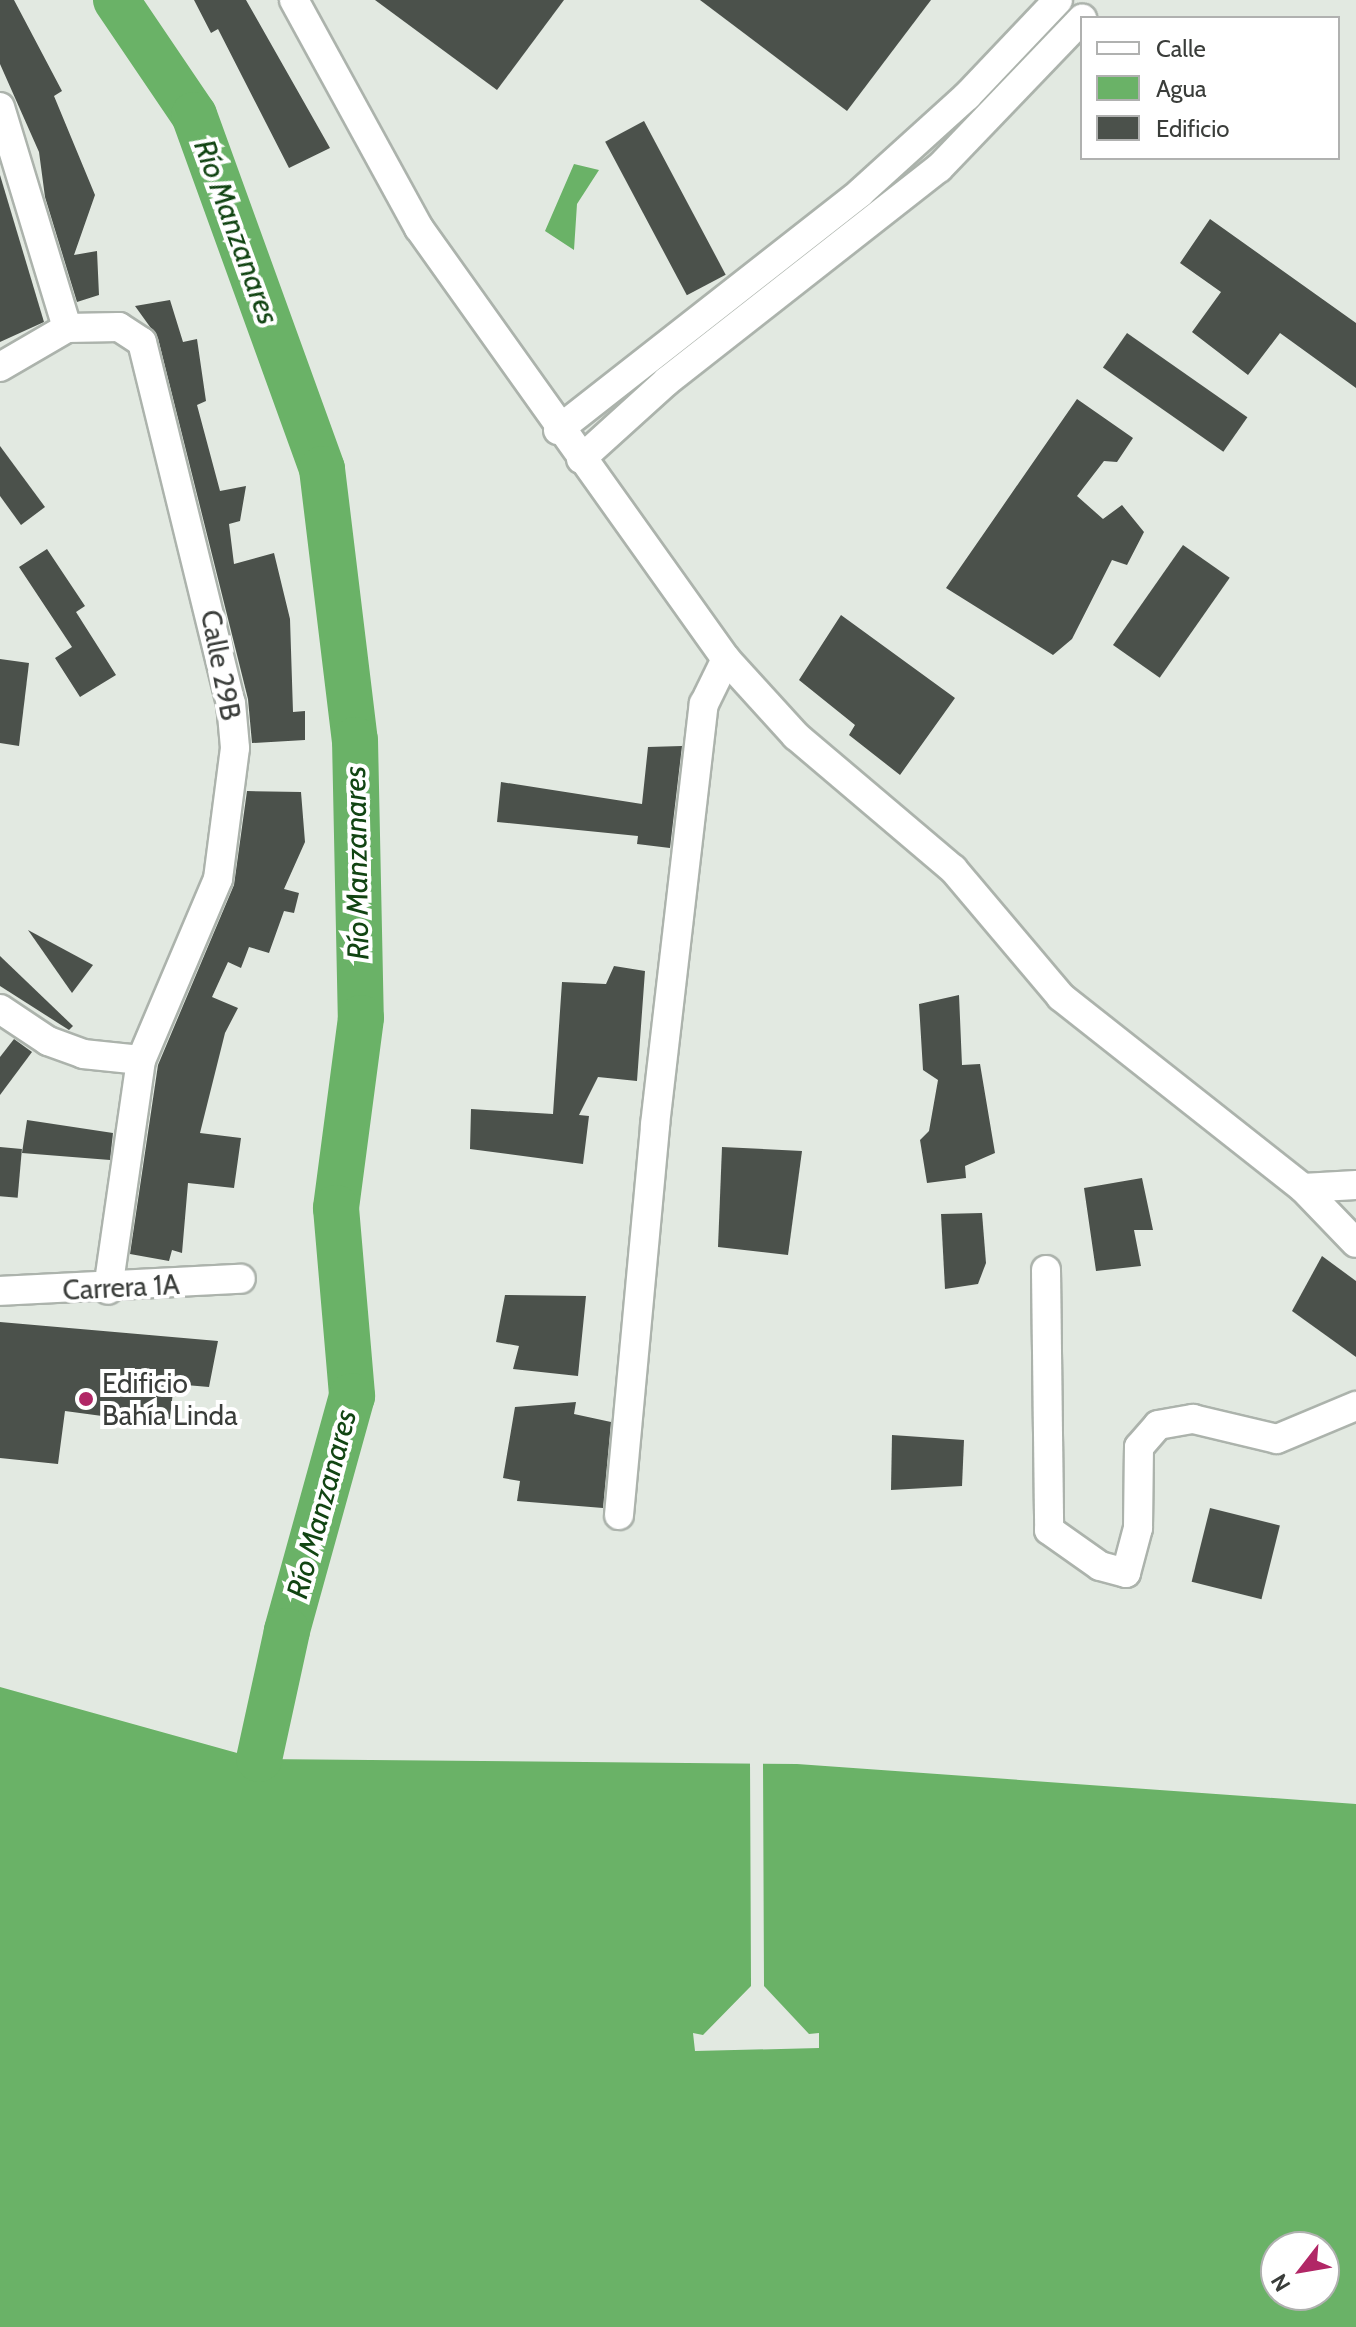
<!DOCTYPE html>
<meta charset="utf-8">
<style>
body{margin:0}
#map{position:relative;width:1356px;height:2327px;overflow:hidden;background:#e2e9e1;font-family:Cabin,sans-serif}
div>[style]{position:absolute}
.water>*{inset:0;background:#6ab267}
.pier>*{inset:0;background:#e2e9e1}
.river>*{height:46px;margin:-23px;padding:0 23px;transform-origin:23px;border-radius:23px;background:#6ab267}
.building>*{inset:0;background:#4b514b;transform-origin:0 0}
.roads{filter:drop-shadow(2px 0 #acb3ac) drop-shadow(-2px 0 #acb3ac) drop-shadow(0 2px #acb3ac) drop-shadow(0 -2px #acb3ac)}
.street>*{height:28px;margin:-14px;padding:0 14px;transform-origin:14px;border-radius:14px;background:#fff}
.dots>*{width:22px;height:22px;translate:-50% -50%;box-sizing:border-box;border:4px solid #fff;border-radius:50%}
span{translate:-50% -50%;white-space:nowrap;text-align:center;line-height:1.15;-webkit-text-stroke:8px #fff;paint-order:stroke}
.street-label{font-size:28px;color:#3a3d3a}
.poi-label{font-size:28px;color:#3a3d3a}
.left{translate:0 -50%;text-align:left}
.water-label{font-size:30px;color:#114412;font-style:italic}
.legend{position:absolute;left:1080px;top:16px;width:260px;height:144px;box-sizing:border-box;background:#fff;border:2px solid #b0b1b0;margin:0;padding:10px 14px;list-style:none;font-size:24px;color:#3a3d3a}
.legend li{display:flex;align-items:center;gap:16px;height:40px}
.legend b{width:40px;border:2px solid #b0b1b0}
.north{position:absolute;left:1260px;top:2231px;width:80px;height:80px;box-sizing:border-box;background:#fff;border:2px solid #b0b1b0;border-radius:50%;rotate:239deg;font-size:22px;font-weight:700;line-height:32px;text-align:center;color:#3a3d3a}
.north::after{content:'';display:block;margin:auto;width:28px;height:36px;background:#b12766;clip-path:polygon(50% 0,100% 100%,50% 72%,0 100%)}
</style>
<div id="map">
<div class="water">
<div style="clip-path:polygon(574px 164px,599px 170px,577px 204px,574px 250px,545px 231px)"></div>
<div style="clip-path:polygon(evenodd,0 1687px,259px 1759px,797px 1764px,1356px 1804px,1356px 2327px,0 2327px,0 1687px,1276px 2247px,1324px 2247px,1324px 2295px,1276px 2295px,1276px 2247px)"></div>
</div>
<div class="pier">
<div style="clip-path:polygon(750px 1760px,763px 1760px,764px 1986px,809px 2034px,819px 2033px,819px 2048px,695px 2051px,693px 2033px,703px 2035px,751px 1986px)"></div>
</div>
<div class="river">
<div style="left:116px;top:0;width:139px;rotate:55.9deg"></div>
<div style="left:194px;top:115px;width:376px;rotate:70.1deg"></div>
<div style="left:322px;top:469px;width:273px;rotate:83.1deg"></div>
<div style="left:355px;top:740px;width:278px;rotate:88.8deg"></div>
<div style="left:361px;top:1018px;width:192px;rotate:97.5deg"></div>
<div style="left:336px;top:1208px;width:189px;rotate:85.1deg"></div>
<div style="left:352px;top:1396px;width:244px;rotate:105.5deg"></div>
<div style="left:287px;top:1631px;width:131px;rotate:102.3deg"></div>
</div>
<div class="building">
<div style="clip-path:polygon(0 0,14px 0,62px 91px,54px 96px,95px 195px,74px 255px,97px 251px,99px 295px,77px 302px,45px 197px,39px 152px,0 64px)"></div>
<div style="clip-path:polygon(194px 0,246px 0,330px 148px,289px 168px,218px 29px,211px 33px)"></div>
<div style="clip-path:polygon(375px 0,564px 0,497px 90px)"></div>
<div style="clip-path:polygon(700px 0,931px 0,847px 111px)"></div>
<div style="left:644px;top:121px;width:174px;height:44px;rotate:62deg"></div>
<div style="clip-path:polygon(0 175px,44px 322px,0 342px)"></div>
<div style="clip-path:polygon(1210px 219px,1356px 323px,1356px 388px,1280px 333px,1248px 375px,1192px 332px,1221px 292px,1180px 263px)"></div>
<div style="clip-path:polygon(170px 300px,183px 342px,197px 339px,206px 401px,197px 405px,220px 491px,246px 486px,240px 521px,229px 524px,234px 564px,274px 553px,290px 619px,293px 712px,305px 711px,305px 740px,252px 743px,248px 699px,158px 338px,135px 306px)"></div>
<div style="left:1127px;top:333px;width:147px;height:42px;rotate:35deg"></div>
<div style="clip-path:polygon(1077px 399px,1133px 438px,1117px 462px,1104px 461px,1077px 496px,1103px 519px,1122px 505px,1144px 532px,1127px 565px,1112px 560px,1072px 639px,1053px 655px,946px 588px)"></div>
<div style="clip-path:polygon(0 446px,45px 507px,21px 525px,0 496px)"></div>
<div style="left:1183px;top:545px;width:57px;height:122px;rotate:35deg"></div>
<div style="clip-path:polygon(47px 549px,85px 606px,76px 612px,116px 675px,80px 697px,55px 658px,72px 647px,19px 567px)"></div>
<div style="clip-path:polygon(841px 615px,955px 698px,900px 775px,849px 735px,855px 725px,799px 680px)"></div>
<div style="clip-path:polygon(0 659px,29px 663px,19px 746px,0 743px)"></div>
<div style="clip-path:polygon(682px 746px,670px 848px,637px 844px,638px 836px,497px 822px,501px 782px,642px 804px,648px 747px)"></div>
<div style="clip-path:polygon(247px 791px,301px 792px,305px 842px,284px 889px,299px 893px,294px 913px,284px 911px,269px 953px,249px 947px,241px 968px,228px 962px,212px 997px,238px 1008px,225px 1033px,200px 1133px,241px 1138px,234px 1188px,188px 1183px,182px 1253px,172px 1250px,169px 1261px,130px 1254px,158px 1065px,234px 885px)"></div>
<div style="clip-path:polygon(28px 930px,93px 965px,72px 993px)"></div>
<div style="clip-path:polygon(0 956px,73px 1026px,69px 1030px,0 986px)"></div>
<div style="clip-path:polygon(614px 966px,645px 971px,637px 1081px,598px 1077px,579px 1115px,589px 1116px,583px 1164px,470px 1149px,471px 1109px,553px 1114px,562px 982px,606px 984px)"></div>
<div style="clip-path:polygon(959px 995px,962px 1065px,980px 1064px,995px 1153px,965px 1166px,966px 1178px,927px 1183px,920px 1140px,929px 1131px,938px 1080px,923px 1070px,919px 1004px)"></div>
<div style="clip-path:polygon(14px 1039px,32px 1052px,0 1095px,0 1057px)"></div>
<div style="clip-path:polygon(27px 1120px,113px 1133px,110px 1160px,22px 1153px)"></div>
<div style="left:0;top:1147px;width:22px;height:49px;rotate:5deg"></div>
<div style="clip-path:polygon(722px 1147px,802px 1151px,788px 1255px,718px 1247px)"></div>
<div style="clip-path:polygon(1142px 1178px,1153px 1230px,1134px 1230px,1141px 1266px,1096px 1271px,1084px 1188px)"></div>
<div style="clip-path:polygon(982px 1213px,986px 1263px,978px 1284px,945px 1289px,941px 1214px)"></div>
<div style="clip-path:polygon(1322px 1256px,1356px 1281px,1356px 1357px,1292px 1311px)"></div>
<div style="clip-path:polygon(505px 1295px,586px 1296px,578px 1376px,513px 1369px,519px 1346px,496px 1342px)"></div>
<div style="clip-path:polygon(0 1322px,218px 1341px,209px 1387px,174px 1384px,169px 1425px,65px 1411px,58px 1464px,0 1458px)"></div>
<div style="clip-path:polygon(576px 1402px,574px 1414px,611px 1422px,603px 1508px,517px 1501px,520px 1481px,503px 1478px,515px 1407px)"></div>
<div style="clip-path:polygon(892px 1435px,964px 1440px,962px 1486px,891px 1490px)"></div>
<div style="left:1210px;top:1508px;width:72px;height:76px;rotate:14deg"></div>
</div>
<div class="roads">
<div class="street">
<div style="left:294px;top:0;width:260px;rotate:61.3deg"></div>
<div style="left:419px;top:228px;width:529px;rotate:54.54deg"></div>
<div style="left:726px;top:659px;width:104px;rotate:47.7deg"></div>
<div style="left:796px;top:736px;width:206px;rotate:40.3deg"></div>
<div style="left:953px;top:869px;width:167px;rotate:49.8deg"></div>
<div style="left:1061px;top:997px;width:308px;rotate:38.3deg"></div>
<div style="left:1303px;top:1188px;width:76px;rotate:46.1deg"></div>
<div style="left:0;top:107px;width:231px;rotate:73.1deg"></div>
<div style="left:0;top:367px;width:78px;rotate:-30.2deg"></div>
<div style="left:67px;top:328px;width:52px;rotate:-1.1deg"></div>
<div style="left:119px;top:327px;width:27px;rotate:33deg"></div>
<div style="left:142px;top:342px;width:372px;rotate:76.2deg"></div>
<div style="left:231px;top:703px;width:45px;rotate:84.9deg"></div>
<div style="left:235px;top:748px;width:132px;rotate:97.4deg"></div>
<div style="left:218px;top:879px;width:197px;rotate:113deg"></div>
<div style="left:141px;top:1060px;width:232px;rotate:98.2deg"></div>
<div style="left:558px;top:430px;width:385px;rotate:-38.1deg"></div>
<div style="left:861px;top:192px;width:143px;rotate:-42.2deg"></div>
<div style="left:967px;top:96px;width:132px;rotate:-46.5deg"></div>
<div style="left:581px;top:459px;width:116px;rotate:-42.2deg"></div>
<div style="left:667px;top:381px;width:345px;rotate:-38.1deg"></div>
<div style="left:939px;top:168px;width:207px;rotate:-46.2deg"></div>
<div style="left:0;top:1009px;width:58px;rotate:33.7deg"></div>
<div style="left:48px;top:1041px;width:37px;rotate:20deg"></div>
<div style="left:83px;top:1054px;width:58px;rotate:5.9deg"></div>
<div style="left:1303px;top:1188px;width:53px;rotate:-3.2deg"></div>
<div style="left:1046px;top:1270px;width:260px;rotate:89.3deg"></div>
<div style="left:1049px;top:1530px;width:62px;rotate:35.2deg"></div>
<div style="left:1100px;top:1566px;width:27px;rotate:15deg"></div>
<div style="left:1126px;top:1573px;width:47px;rotate:-75.1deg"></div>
<div style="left:1138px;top:1528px;width:81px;rotate:-89.3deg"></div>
<div style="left:1139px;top:1447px;width:29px;rotate:-49deg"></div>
<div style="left:1158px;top:1425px;width:36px;rotate:-10deg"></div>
<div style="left:1193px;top:1419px;width:86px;rotate:13.4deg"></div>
<div style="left:1277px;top:1439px;width:86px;rotate:-22.7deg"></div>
<div style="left:0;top:1291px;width:241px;rotate:-2.9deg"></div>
<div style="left:619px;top:1515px;width:392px;rotate:-84.7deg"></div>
<div style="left:655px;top:1125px;width:424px;rotate:-83.4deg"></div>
<div style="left:704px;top:704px;width:50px;rotate:-63.9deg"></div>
</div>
</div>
<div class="dots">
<div style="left:86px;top:1399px;background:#b12766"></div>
</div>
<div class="street-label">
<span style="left:221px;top:665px;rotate:79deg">Calle 29B</span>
<span style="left:121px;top:1287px;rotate:-3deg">Carrera 1A</span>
</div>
<div class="poi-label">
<span class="left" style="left:102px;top:1399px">Edificio<br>Bahía Linda</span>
</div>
<div class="water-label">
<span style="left:236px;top:232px;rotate:70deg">Río Manzanares</span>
<span style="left:357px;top:863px;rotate:-91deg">Río Manzanares</span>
<span style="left:322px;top:1504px;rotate:-75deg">Río Manzanares</span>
</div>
<ul class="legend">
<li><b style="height:10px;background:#fff"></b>Calle</li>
<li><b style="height:22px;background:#6ab267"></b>Agua</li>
<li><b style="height:22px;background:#4b514b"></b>Edificio</li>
</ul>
<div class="north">N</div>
</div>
